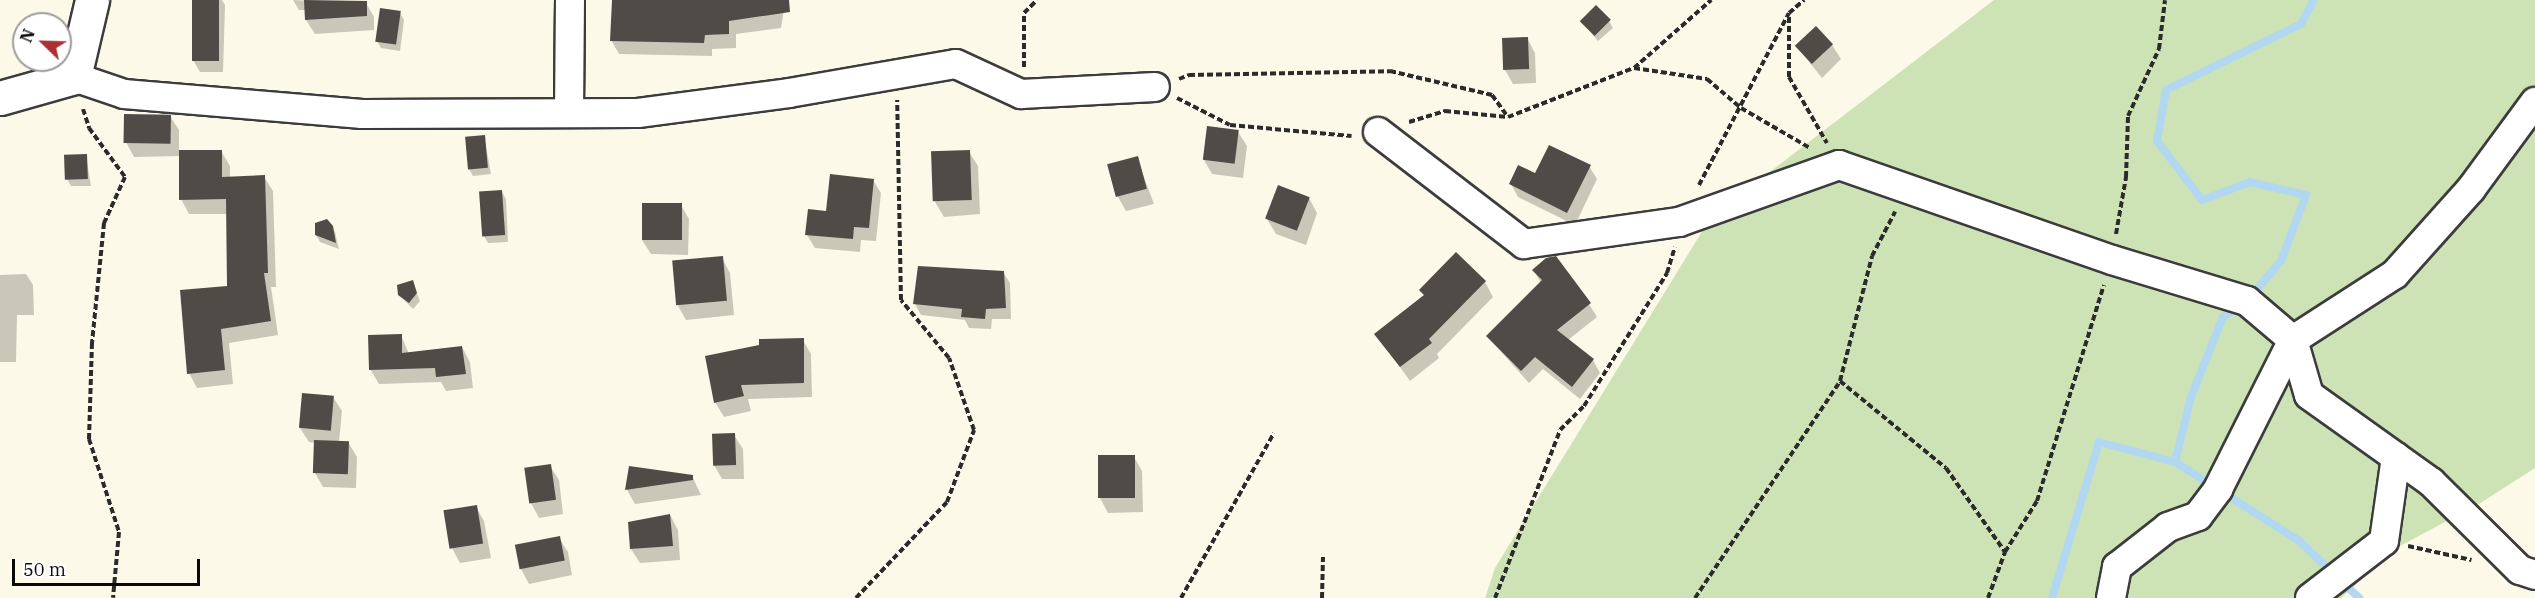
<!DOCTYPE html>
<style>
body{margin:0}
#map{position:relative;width:2535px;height:598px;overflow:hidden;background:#fdf9e8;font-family:"IBM Plex Serif",serif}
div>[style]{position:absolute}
.green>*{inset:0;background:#cde3b6}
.shadow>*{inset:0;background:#0003}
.stream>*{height:8px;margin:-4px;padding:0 4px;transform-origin:4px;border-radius:4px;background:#b1d8f0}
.building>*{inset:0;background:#514b47;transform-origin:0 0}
.path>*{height:4px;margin-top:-2px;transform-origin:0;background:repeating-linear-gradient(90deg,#2b2b2b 0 6px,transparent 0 9px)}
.roads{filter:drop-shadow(2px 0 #3c3c3c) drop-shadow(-2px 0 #3c3c3c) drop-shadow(0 2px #3c3c3c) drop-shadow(0 -2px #3c3c3c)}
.minor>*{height:28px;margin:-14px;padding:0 14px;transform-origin:14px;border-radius:14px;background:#fff}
.tertiary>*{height:33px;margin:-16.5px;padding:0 16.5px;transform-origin:16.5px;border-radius:16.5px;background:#fff}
span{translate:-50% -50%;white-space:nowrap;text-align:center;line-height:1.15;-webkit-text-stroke:6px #fff;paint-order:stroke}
.north{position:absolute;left:12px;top:12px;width:60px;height:60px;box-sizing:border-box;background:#fff;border:2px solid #9d9d9d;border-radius:50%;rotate:293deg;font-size:16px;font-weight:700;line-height:24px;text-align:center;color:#090909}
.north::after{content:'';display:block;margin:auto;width:21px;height:27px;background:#ac2f35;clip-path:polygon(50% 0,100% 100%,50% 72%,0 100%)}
.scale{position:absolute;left:12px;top:559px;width:188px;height:27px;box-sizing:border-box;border:3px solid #090909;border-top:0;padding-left:8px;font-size:18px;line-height:21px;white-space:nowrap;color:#090909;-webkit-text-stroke:4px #fff;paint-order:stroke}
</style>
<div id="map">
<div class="green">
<div style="clip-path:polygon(1994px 0,2535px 0,2535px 468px,2479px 504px,2398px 547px,2341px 598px,1485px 598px,1495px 568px,1711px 217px)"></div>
</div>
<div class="shadow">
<div style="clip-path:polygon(194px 0,222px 0,225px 5px,223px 72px,200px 72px,193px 60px)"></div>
<div style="clip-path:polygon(293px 0,366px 3px,374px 17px,374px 30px,315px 34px,306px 20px,306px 10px,299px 10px)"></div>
<div style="clip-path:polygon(613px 0,779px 0,784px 9px,781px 28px,736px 34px,736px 48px,712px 49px,712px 56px,619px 54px,611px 40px)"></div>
<div style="clip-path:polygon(400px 13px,404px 20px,400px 51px,381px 48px,377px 41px)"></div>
<div style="clip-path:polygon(1581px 20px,1609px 21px,1613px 28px,1598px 41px)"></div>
<div style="clip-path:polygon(1527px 38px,1535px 53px,1536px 83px,1513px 84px,1505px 70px)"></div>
<div style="clip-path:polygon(1832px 45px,1841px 59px,1822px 78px,1797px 47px)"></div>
<div style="clip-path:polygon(170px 116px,179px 130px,179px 151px,221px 151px,230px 166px,230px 178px,264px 177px,273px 191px,276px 287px,271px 287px,278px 335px,229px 343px,233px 384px,197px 388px,189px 373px,229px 288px,228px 214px,189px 214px,181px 199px,181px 156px,134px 157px,126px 142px)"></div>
<div style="clip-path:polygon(1238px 132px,1247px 146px,1243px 178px,1212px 174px,1204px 160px)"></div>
<div style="clip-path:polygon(484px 136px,491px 174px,473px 176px,469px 169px)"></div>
<div style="clip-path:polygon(969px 152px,978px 166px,980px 214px,944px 217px,935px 202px)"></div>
<div style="clip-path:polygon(86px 156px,91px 186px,71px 186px,67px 179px)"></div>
<div style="clip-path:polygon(1137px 158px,1154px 204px,1126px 211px,1118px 197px)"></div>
<div style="clip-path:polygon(1589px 166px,1597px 179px,1575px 225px,1518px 197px,1511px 184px)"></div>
<div style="clip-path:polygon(873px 180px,881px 193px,876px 241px,861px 240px,860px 252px,815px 248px,807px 235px,827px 212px)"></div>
<div style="clip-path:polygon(502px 192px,506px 199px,508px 242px,488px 243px,484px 236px)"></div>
<div style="clip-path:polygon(1309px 198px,1317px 213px,1306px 245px,1276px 234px,1267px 219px)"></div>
<div style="clip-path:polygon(681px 205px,689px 219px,688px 255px,651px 254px,642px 240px)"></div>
<div style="clip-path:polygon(330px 224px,335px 232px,339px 249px,320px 242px,316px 235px)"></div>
<div style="clip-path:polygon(1456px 254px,1485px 282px,1493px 297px,1437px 354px,1439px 358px,1410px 381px,1376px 334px,1425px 296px,1421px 290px)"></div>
<div style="clip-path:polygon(722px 258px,730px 273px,734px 315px,686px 320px,678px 306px)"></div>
<div style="clip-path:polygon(1534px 271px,1589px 304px,1597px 317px,1568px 340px,1593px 360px,1600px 373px,1580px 399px,1543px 369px,1529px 383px,1488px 337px,1541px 283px)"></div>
<div style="clip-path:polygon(1003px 272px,1010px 283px,1011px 319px,992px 319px,991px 329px,969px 328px,965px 320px,921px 315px,915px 304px)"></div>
<div style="clip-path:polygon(26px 274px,33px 285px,34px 315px,17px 315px,16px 362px,0 362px,0 275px)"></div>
<div style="clip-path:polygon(412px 282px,420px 301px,413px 309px,399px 295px)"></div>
<div style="clip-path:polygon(401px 335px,409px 354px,462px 347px,470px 362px,473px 388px,446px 391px,441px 382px,379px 384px,370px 369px)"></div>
<div style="clip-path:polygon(803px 340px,811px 354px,812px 397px,748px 399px,751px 411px,724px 417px,715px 402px)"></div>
<div style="clip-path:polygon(333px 397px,342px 411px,339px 442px,348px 442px,357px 457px,356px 488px,323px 487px,315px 473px,316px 443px,309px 442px,300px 428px)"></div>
<div style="clip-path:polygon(734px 435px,743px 449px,744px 479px,722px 479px,714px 465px)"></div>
<div style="clip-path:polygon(1134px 457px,1142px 471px,1143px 512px,1108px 513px,1100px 498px)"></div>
<div style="clip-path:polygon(550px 466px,559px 480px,563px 514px,539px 518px,531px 503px)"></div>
<div style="clip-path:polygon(630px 467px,692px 476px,701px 495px,635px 504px,627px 490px)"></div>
<div style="clip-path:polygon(476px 507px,484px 521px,491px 558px,460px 563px,452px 548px)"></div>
<div style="clip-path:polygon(670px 515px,678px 530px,680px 560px,640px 563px,631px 549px)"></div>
<div style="clip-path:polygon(559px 538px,568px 552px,572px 575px,529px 584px,521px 569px)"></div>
</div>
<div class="stream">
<div style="left:2251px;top:296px;width:46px;rotate:-49.4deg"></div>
<div style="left:2281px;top:261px;width:71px;rotate:-69.3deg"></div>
<div style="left:2306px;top:195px;width:57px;rotate:-166.9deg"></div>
<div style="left:2250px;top:182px;width:51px;rotate:159.4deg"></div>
<div style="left:2202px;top:200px;width:74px;rotate:-127.3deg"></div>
<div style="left:2157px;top:141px;width:52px;rotate:-80deg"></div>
<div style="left:2166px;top:90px;width:150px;rotate:-26.1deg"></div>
<div style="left:2301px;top:24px;width:27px;rotate:-62deg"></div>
<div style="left:2175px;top:462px;width:146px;rotate:32.4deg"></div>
<div style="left:2298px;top:540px;width:48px;rotate:43.3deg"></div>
<div style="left:2341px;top:581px;width:25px;rotate:43deg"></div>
<div style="left:2052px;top:598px;width:163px;rotate:-73.2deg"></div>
<div style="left:2099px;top:442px;width:79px;rotate:14.7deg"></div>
<div style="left:2175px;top:462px;width:67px;rotate:-76.2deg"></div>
<div style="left:2191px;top:397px;width:86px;rotate:-68.2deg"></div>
<div style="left:2223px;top:317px;width:20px;rotate:-33deg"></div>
</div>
<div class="building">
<div style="left:192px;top:0;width:27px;height:61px"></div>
<div style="clip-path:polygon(304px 0,367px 1px,367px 16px,305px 20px)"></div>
<div style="clip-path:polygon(612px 0,789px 0,790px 12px,729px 21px,729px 34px,705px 35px,704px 43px,610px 41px)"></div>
<div style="left:1596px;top:5px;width:21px;height:23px;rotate:45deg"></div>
<div style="left:380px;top:8px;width:21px;height:34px;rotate:8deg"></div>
<div style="left:1816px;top:26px;width:25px;height:29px;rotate:47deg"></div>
<div style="left:1528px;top:37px;width:32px;height:26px;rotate:88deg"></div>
<div style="left:124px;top:114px;width:47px;height:29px;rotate:1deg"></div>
<div style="left:1207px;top:126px;width:32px;height:34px;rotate:7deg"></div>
<div style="left:485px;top:135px;width:33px;height:20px;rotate:85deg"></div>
<div style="clip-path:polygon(1549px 145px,1591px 165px,1567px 213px,1509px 184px,1518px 165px,1535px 173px)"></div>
<div style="clip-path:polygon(179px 150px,222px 150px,222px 177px,265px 175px,268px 273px,264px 273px,271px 321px,221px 329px,225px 370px,187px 374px,180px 290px,227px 286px,226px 199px,179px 200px)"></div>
<div style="left:970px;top:150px;width:50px;height:39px;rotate:88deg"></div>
<div style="left:87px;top:154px;width:25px;height:23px;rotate:88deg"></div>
<div style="left:1138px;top:156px;width:34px;height:32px;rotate:75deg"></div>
<div style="clip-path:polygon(830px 174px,874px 179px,869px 228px,854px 227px,853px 239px,805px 235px,808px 209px,826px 211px)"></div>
<div style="left:1278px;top:185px;width:34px;height:36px;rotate:21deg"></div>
<div style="left:502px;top:190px;width:45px;height:23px;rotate:86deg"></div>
<div style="left:642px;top:203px;width:40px;height:37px"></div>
<div style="clip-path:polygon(327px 219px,333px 226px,336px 243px,315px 235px,315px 223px)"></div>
<div style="clip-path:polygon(1456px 252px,1486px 281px,1429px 339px,1432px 343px,1400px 367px,1374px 334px,1424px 295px,1419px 290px)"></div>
<div style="left:723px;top:256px;width:45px;height:51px;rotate:85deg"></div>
<div style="clip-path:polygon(1556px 256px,1591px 303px,1557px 330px,1594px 359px,1572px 387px,1535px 357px,1521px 371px,1486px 336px,1542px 280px,1532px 270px,1546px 258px)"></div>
<div style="clip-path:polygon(918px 266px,1004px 271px,1006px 308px,986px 309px,985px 319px,961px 317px,962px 309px,913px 304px)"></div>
<div style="clip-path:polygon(413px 280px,417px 293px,409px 303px,398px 295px,397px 285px)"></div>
<div style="clip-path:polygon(402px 334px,402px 353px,462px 346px,466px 374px,436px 377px,435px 368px,369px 370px,368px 335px)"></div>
<div style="clip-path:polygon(804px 338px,804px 383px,741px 385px,744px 396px,714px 403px,705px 356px,759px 345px,759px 339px)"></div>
<div style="left:302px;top:393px;width:32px;height:35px;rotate:5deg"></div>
<div style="left:735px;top:433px;width:32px;height:23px;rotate:88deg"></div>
<div style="left:314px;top:440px;width:35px;height:33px;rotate:2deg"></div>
<div style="left:1135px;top:455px;width:43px;height:37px;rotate:90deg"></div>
<div style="left:551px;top:464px;width:36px;height:27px;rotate:82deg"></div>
<div style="clip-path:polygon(629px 466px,693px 475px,693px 480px,625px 490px)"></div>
<div style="left:477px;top:505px;width:39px;height:34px;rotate:81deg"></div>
<div style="clip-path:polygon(670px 514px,673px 546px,630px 549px,628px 522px)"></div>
<div style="left:560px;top:536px;width:25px;height:46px;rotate:79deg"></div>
</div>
<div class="path">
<div style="left:1789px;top:17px;width:60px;rotate:90deg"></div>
<div style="left:1789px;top:77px;width:76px;rotate:60.1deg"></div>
<div style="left:1024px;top:67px;width:54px;rotate:-90deg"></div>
<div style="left:1024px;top:13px;width:18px;rotate:-45deg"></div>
<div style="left:1634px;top:68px;width:74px;rotate:8.6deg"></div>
<div style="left:1707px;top:79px;width:45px;rotate:40.5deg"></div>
<div style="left:1741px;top:108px;width:80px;rotate:30.1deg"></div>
<div style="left:1179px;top:79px;width:11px;rotate:-22deg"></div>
<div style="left:1189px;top:75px;width:201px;rotate:-1.1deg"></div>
<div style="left:1390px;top:71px;width:105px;rotate:13.2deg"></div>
<div style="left:1492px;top:95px;width:27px;rotate:54deg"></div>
<div style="left:1177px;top:98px;width:59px;rotate:27deg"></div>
<div style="left:1230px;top:125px;width:122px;rotate:5.2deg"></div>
<div style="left:83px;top:109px;width:20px;rotate:72deg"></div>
<div style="left:89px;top:128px;width:61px;rotate:53.7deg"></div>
<div style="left:125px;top:177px;width:51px;rotate:114.5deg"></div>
<div style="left:104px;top:223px;width:121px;rotate:95.7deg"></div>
<div style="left:92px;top:343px;width:96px;rotate:91.8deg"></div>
<div style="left:89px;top:439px;width:98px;rotate:72.1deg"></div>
<div style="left:119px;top:532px;width:66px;rotate:95.2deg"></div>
<div style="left:1409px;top:122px;width:38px;rotate:-17deg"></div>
<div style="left:1445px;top:111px;width:63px;rotate:5.4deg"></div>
<div style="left:1508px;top:117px;width:135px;rotate:-21.3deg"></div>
<div style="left:1634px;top:68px;width:103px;rotate:-41.4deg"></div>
<div style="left:1699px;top:185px;width:194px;rotate:-62.4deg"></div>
<div style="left:1789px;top:13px;width:20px;rotate:-41deg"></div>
<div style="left:2116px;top:234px;width:58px;rotate:-80deg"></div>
<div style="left:2126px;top:177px;width:61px;rotate:-88.1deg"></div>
<div style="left:2128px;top:116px;width:74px;rotate:-65.2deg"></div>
<div style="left:2159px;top:49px;width:49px;rotate:-83deg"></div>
<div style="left:1840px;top:381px;width:137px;rotate:39.4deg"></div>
<div style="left:1946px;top:468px;width:103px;rotate:54.9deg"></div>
<div style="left:2408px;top:546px;width:65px;rotate:12.5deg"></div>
<div style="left:856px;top:598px;width:132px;rotate:-46.5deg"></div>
<div style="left:947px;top:502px;width:77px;rotate:-69.4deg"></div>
<div style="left:974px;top:430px;width:76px;rotate:-109.1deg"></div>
<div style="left:949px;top:358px;width:75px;rotate:-129.6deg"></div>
<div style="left:901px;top:300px;width:200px;rotate:-91.1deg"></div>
<div style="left:1181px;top:598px;width:189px;rotate:-60.6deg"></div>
<div style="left:1322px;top:598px;width:41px;rotate:-88.6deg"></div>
<div style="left:1495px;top:598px;width:180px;rotate:-68.8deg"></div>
<div style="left:1560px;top:430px;width:34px;rotate:-45deg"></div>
<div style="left:1584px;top:406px;width:157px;rotate:-58deg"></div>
<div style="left:1667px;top:273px;width:27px;rotate:-73deg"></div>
<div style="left:1695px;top:598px;width:261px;rotate:-56.2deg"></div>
<div style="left:1840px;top:381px;width:129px;rotate:-75.6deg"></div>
<div style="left:1872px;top:256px;width:50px;rotate:-62.4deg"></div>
<div style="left:1988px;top:598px;width:49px;rotate:-69.7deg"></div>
<div style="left:2005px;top:552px;width:60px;rotate:-57.9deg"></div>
<div style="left:2037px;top:501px;width:226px;rotate:-72.8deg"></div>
</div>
<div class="roads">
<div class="minor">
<div style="left:74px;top:77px;width:53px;rotate:18.8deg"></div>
<div style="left:124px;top:94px;width:239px;rotate:4.8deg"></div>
<div style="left:362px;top:114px;width:276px;rotate:-0.2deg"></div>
<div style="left:638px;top:113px;width:152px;rotate:-7.5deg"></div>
<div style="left:789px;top:93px;width:169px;rotate:-9.9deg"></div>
<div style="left:956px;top:64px;width:72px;rotate:24.8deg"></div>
<div style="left:1021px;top:94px;width:134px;rotate:-3deg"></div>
<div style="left:569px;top:113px;width:113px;rotate:-89.5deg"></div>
<div style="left:1378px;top:132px;width:184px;rotate:37.5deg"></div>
<div style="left:1524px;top:244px;width:157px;rotate:-8.1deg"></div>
<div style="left:1679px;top:222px;width:170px;rotate:-19.6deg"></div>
<div style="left:1839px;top:165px;width:289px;rotate:19.2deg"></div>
<div style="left:2112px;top:260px;width:141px;rotate:16.9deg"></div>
<div style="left:2247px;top:301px;width:60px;rotate:40.3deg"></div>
<div style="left:2293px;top:340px;width:57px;rotate:73.8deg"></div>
<div style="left:2309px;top:395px;width:150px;rotate:35.5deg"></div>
<div style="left:2431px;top:482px;width:125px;rotate:44.7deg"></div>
<div style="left:2520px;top:570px;width:16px;rotate:18deg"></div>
<div style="left:2111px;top:598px;width:32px;rotate:-79deg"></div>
<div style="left:2117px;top:567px;width:65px;rotate:-38.1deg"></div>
<div style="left:2168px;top:527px;width:32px;rotate:-20deg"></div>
<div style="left:2198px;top:516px;width:34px;rotate:-53deg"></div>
<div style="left:2218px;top:489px;width:167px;rotate:-63.3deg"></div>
<div style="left:2293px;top:340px;width:121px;rotate:-32.9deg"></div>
<div style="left:2395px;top:274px;width:114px;rotate:-48.2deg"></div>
<div style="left:2471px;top:189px;width:108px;rotate:-53.7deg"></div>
<div style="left:2310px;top:598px;width:93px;rotate:-37.6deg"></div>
<div style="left:2384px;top:541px;width:85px;rotate:-81.9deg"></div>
</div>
<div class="tertiary">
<div style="left:0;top:98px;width:77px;rotate:-15.8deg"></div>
<div style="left:74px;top:77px;width:79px;rotate:-76.8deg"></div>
</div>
</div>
<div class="north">N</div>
<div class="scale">50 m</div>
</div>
